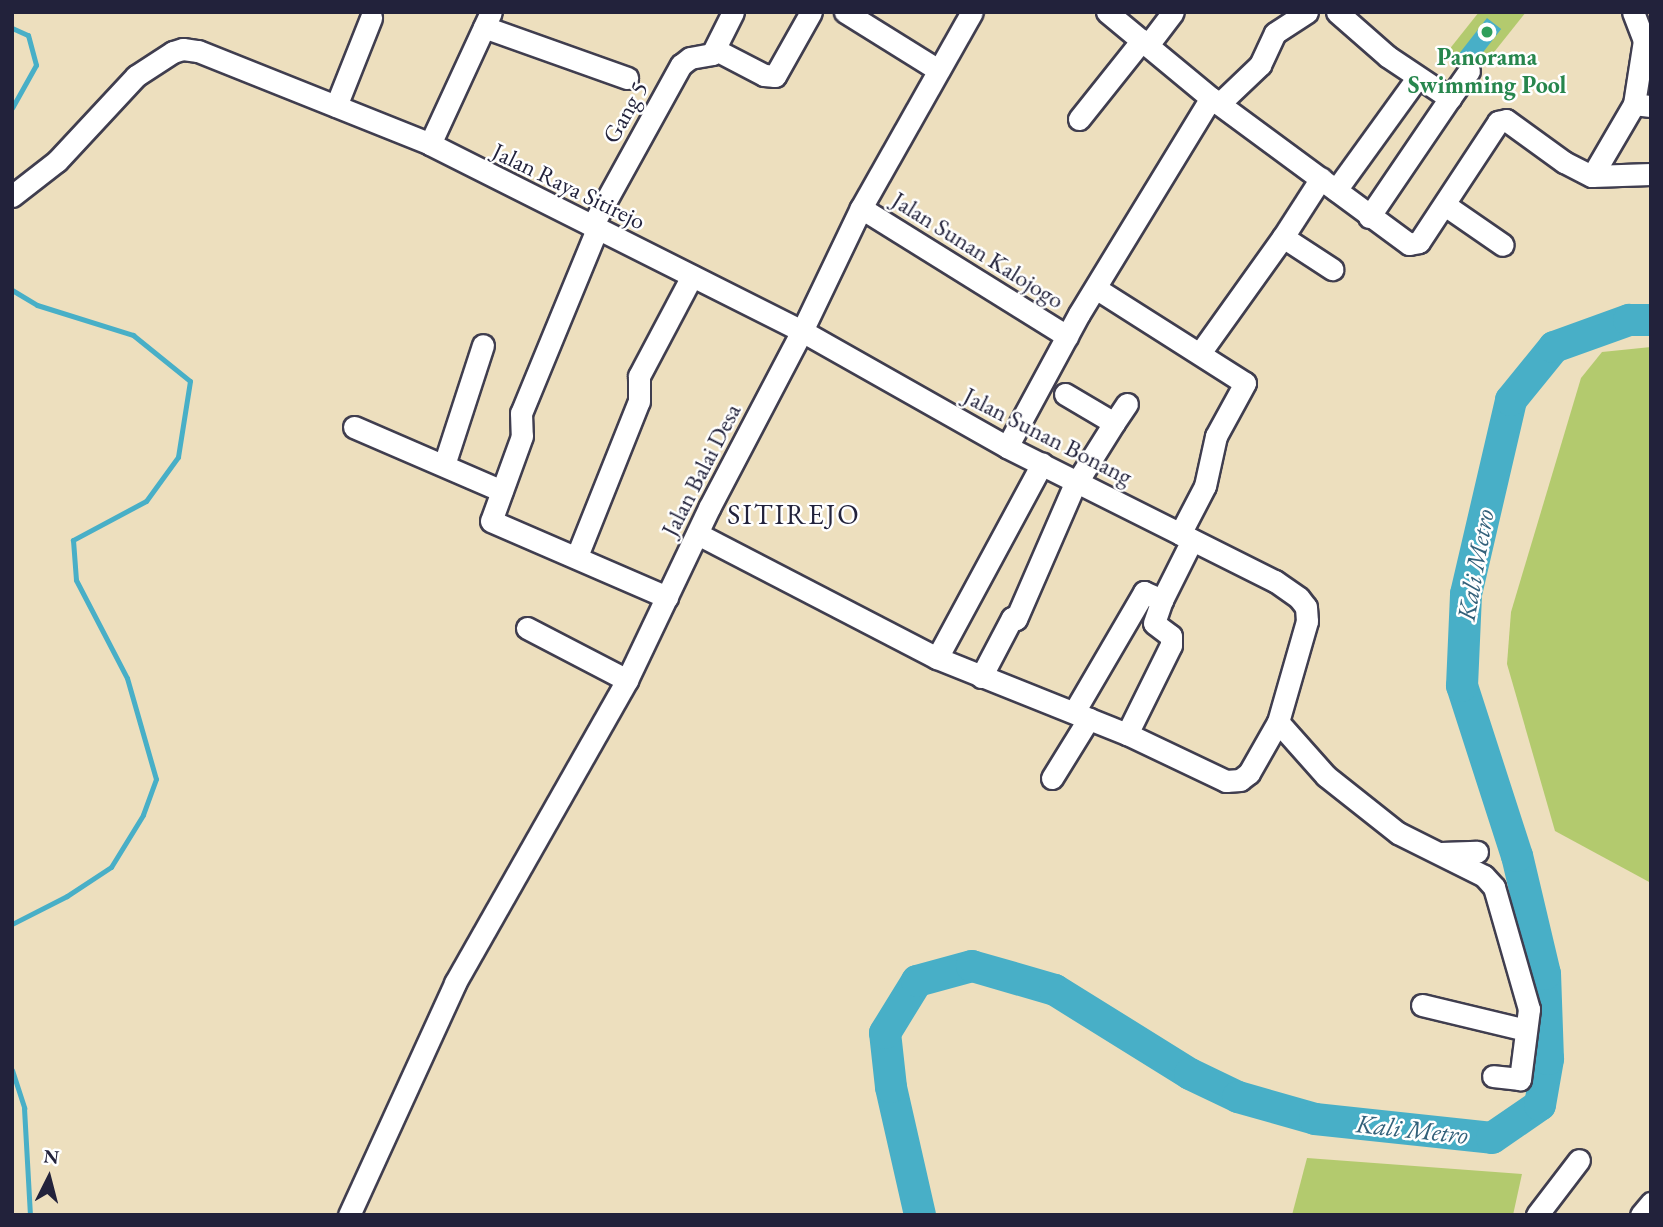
<!DOCTYPE html>
<style>
body{margin:0}
#map{position:relative;width:1663px;height:1227px;overflow:hidden;background:#eddfbe;font-family:"EB Garamond",serif}
div>[style]{position:absolute}
.green>*{inset:0;background:#b3ca6e}
.water>*{inset:0;background:#48afc7;transform-origin:0 0}
.stream>*{height:5px;margin:-2.5px;padding:0 2.5px;transform-origin:2.5px;border-radius:2.5px;background:#48afc7}
.river>*{height:32px;margin:-16px;padding:0 16px;transform-origin:16px;border-radius:16px;background:#48afc7}
.roads{filter:drop-shadow(2px 0 #403e4f) drop-shadow(-2px 0 #403e4f) drop-shadow(0 2px #403e4f) drop-shadow(0 -2px #403e4f)}
.street>*{height:21px;margin:-10.5px;padding:0 10.5px;transform-origin:10.5px;border-radius:10.5px;background:#fff}
.dots>*{width:19px;height:19px;translate:-50% -50%;box-sizing:border-box;border:4px solid #fff;border-radius:50%}
span{translate:-50% -50%;white-space:nowrap;text-align:center;line-height:1.15;-webkit-text-stroke:5px #fff;paint-order:stroke}
.leisure-label{font-size:24px;color:#27864d;font-weight:700}
.street-label{font-size:24px;color:#22223b}
.water-label{font-size:26px;color:#33617a;font-style:italic}
.quarter-label{font-size:28px;color:#22223b;letter-spacing:2px}
.frame{position:absolute;inset:0;border:14px solid #22223b;pointer-events:none}
.north{position:absolute;left:14px;top:1143px;width:70px;height:70px;-webkit-text-stroke:5px #fff;paint-order:stroke;rotate:6deg;font-size:19px;font-weight:700;line-height:28px;text-align:center;color:#22223b}
.north::after{content:'';display:block;margin:auto;width:24px;height:32px;background:#22223b;clip-path:polygon(50% 0,100% 100%,50% 72%,0 100%)}
</style>
<div id="map">
<div class="green">
<div style="clip-path:polygon(1479px 12px,1526px 12px,1479px 71px,1448px 51px)"></div>
<div style="clip-path:polygon(1651px 347px,1651px 883px,1555px 831px,1507px 664px,1511px 612px,1581px 378px,1602px 352px)"></div>
<div style="clip-path:polygon(1307px 1158px,1522px 1174px,1513px 1215px,1292px 1215px)"></div>
</div>
<div class="water">
<div style="left:1487px;top:18px;width:18px;height:46px;rotate:38deg"></div>
</div>
<div class="stream">
<div style="left:12px;top:28px;width:17px;rotate:24deg"></div>
<div style="left:28px;top:35px;width:31px;rotate:75deg"></div>
<div style="left:36px;top:65px;width:49px;rotate:119.2deg"></div>
<div style="left:12px;top:290px;width:29px;rotate:31deg"></div>
<div style="left:37px;top:305px;width:101px;rotate:17.4deg"></div>
<div style="left:133px;top:335px;width:73px;rotate:38.9deg"></div>
<div style="left:190px;top:381px;width:77px;rotate:99deg"></div>
<div style="left:178px;top:457px;width:54px;rotate:126deg"></div>
<div style="left:146px;top:501px;width:83px;rotate:151.9deg"></div>
<div style="left:73px;top:540px;width:40px;rotate:85.7deg"></div>
<div style="left:76px;top:580px;width:110px;rotate:62.5deg"></div>
<div style="left:127px;top:678px;width:105px;rotate:74deg"></div>
<div style="left:156px;top:779px;width:38px;rotate:110deg"></div>
<div style="left:143px;top:815px;width:61px;rotate:121.6deg"></div>
<div style="left:111px;top:867px;width:53px;rotate:146.6deg"></div>
<div style="left:67px;top:896px;width:62px;rotate:153deg"></div>
<div style="left:12px;top:1070px;width:40px;rotate:72deg"></div>
<div style="left:24px;top:1108px;width:107px;rotate:86.8deg"></div>
</div>
<div class="river">
<div style="left:920px;top:1215px;width:131px;rotate:-102.8deg"></div>
<div style="left:891px;top:1087px;width:54px;rotate:-96.3deg"></div>
<div style="left:885px;top:1033px;width:61px;rotate:-58.4deg"></div>
<div style="left:917px;top:981px;width:57px;rotate:-15.3deg"></div>
<div style="left:972px;top:966px;width:86px;rotate:16.1deg"></div>
<div style="left:1055px;top:990px;width:159px;rotate:31.9deg"></div>
<div style="left:1190px;top:1074px;width:53px;rotate:25.6deg"></div>
<div style="left:1238px;top:1097px;width:80px;rotate:15.9deg"></div>
<div style="left:1315px;top:1119px;width:178px;rotate:6.1deg"></div>
<div style="left:1492px;top:1138px;width:58px;rotate:-34.5deg"></div>
<div style="left:1540px;top:1105px;width:47px;rotate:-80.1deg"></div>
<div style="left:1548px;top:1059px;width:85px;rotate:-92deg"></div>
<div style="left:1545px;top:974px;width:121px;rotate:-103.3deg"></div>
<div style="left:1517px;top:856px;width:179px;rotate:-107.9deg"></div>
<div style="left:1462px;top:686px;width:92px;rotate:-87.5deg"></div>
<div style="left:1466px;top:594px;width:199px;rotate:-76.9deg"></div>
<div style="left:1511px;top:400px;width:68px;rotate:-50.9deg"></div>
<div style="left:1554px;top:347px;width:80px;rotate:-19.8deg"></div>
<div style="left:1629px;top:320px;width:22px"></div>
</div>
<div class="roads">
<div class="street">
<div style="left:845px;top:12px;width:110px;rotate:31.9deg"></div>
<div style="left:1107px;top:12px;width:135px;rotate:39.6deg"></div>
<div style="left:1211px;top:98px;width:246px;rotate:36.4deg"></div>
<div style="left:1409px;top:244px;width:10px;rotate:-11deg"></div>
<div style="left:1419px;top:242px;width:144px;rotate:-56.6deg"></div>
<div style="left:1498px;top:122px;width:8px;rotate:-14deg"></div>
<div style="left:1506px;top:120px;width:72px;rotate:35.9deg"></div>
<div style="left:1564px;top:162px;width:31px;rotate:27deg"></div>
<div style="left:1592px;top:176px;width:83px;rotate:-59.7deg"></div>
<div style="left:1634px;top:104px;width:17px;rotate:7deg"></div>
<div style="left:1337px;top:12px;width:67px;rotate:41.3deg"></div>
<div style="left:1387px;top:56px;width:76px;rotate:33.7deg"></div>
<div style="left:1450px;top:98px;width:33px;rotate:-55deg"></div>
<div style="left:1633px;top:12px;width:30px;rotate:69deg"></div>
<div style="left:484px;top:27px;width:152px;rotate:19.6deg"></div>
<div style="left:1148px;top:45px;width:41px;rotate:-52.9deg"></div>
<div style="left:716px;top:50px;width:54px;rotate:27.5deg"></div>
<div style="left:764px;top:75px;width:11px;rotate:5deg"></div>
<div style="left:775px;top:76px;width:73px;rotate:-60.6deg"></div>
<div style="left:1219px;top:104px;width:57px;rotate:-43.6deg"></div>
<div style="left:1260px;top:65px;width:35px;rotate:-65deg"></div>
<div style="left:1275px;top:33px;width:38px;rotate:-33deg"></div>
<div style="left:1634px;top:104px;width:65px;rotate:-81.1deg"></div>
<div style="left:1644px;top:40px;width:9px;rotate:-36deg"></div>
<div style="left:336px;top:106px;width:95px;rotate:-68.3deg"></div>
<div style="left:1079px;top:119px;width:101px;rotate:-51.4deg"></div>
<div style="left:430px;top:144px;width:145px;rotate:-65.2deg"></div>
<div style="left:1592px;top:176px;width:59px;rotate:-1.9deg"></div>
<div style="left:1336px;top:190px;width:138px;rotate:-54.1deg"></div>
<div style="left:12px;top:196px;width:57px;rotate:-37.9deg"></div>
<div style="left:57px;top:161px;width:116px;rotate:-47.1deg"></div>
<div style="left:136px;top:76px;width:44px;rotate:-33deg"></div>
<div style="left:173px;top:52px;width:10px;rotate:-17deg"></div>
<div style="left:183px;top:49px;width:15px;rotate:8deg"></div>
<div style="left:198px;top:51px;width:250px;rotate:21.8deg"></div>
<div style="left:430px;top:144px;width:416px;rotate:26.7deg"></div>
<div style="left:802px;top:331px;width:136px;rotate:-64.4deg"></div>
<div style="left:861px;top:208px;width:225px;rotate:-60.5deg"></div>
<div style="left:1445px;top:205px;width:70px;rotate:34.6deg"></div>
<div style="left:861px;top:208px;width:243px;rotate:31.9deg"></div>
<div style="left:1369px;top:217px;width:144px;rotate:-55.8deg"></div>
<div style="left:592px;top:226px;width:184px;rotate:-61.1deg"></div>
<div style="left:681px;top:65px;width:11px;rotate:-38deg"></div>
<div style="left:690px;top:58px;width:22px;rotate:-10deg"></div>
<div style="left:712px;top:54px;width:47px;rotate:-63.4deg"></div>
<div style="left:597px;top:229px;width:199px;rotate:112.4deg"></div>
<div style="left:521px;top:413px;width:23px;rotate:88deg"></div>
<div style="left:522px;top:436px;width:90px;rotate:110deg"></div>
<div style="left:491px;top:521px;width:192px;rotate:23.4deg"></div>
<div style="left:1283px;top:237px;width:59px;rotate:33.1deg"></div>
<div style="left:1097px;top:289px;width:175px;rotate:32.4deg"></div>
<div style="left:1245px;top:383px;width:60px;rotate:118.7deg"></div>
<div style="left:1216px;top:436px;width:51px;rotate:102.4deg"></div>
<div style="left:1205px;top:486px;width:54px;rotate:117.5deg"></div>
<div style="left:1200px;top:353px;width:143px;rotate:-54.4deg"></div>
<div style="left:1283px;top:237px;width:70px;rotate:-57.2deg"></div>
<div style="left:1065px;top:394px;width:57px;rotate:30.6deg"></div>
<div style="left:1114px;top:423px;width:70px;rotate:122.1deg"></div>
<div style="left:1114px;top:423px;width:23px;rotate:-56deg"></div>
<div style="left:354px;top:427px;width:161px;rotate:23.4deg"></div>
<div style="left:1007px;top:447px;width:151px;rotate:-61.6deg"></div>
<div style="left:1079px;top:314px;width:253px;rotate:-58.6deg"></div>
<div style="left:444px;top:465px;width:126px;rotate:-72deg"></div>
<div style="left:577px;top:556px;width:167px;rotate:-68.2deg"></div>
<div style="left:639px;top:401px;width:25px;rotate:-90deg"></div>
<div style="left:639px;top:376px;width:113px;rotate:-62.1deg"></div>
<div style="left:527px;top:628px;width:113px;rotate:27.5deg"></div>
<div style="left:937px;top:658px;width:221px;rotate:-61.6deg"></div>
<div style="left:981px;top:677px;width:67px;rotate:-62.3deg"></div>
<div style="left:1012px;top:618px;width:4px;rotate:14deg"></div>
<div style="left:1016px;top:619px;width:150px;rotate:-66.5deg"></div>
<div style="left:1074px;top:712px;width:139px;rotate:-59.7deg"></div>
<div style="left:1144px;top:592px;width:20px;rotate:24deg"></div>
<div style="left:1162px;top:600px;width:67px;rotate:-63.4deg"></div>
<div style="left:1278px;top:722px;width:72px;rotate:48.4deg"></div>
<div style="left:1326px;top:776px;width:92px;rotate:38.4deg"></div>
<div style="left:1398px;top:833px;width:96px;rotate:26.6deg"></div>
<div style="left:1484px;top:876px;width:15px;rotate:48deg"></div>
<div style="left:1494px;top:887px;width:127px;rotate:74deg"></div>
<div style="left:1529px;top:1009px;width:71px;rotate:97.3deg"></div>
<div style="left:1520px;top:1079px;width:27px;rotate:-174deg"></div>
<div style="left:1127px;top:734px;width:99px;rotate:-63.7deg"></div>
<div style="left:1171px;top:645px;width:9px;rotate:-90deg"></div>
<div style="left:1171px;top:636px;width:21px;rotate:-143deg"></div>
<div style="left:1154px;top:623px;width:24px;rotate:-71deg"></div>
<div style="left:1052px;top:778px;width:70px;rotate:-58.3deg"></div>
<div style="left:1441px;top:853px;width:36px;rotate:-2deg"></div>
<div style="left:1422px;top:1005px;width:107px;rotate:13.5deg"></div>
<div style="left:349px;top:1215px;width:255px;rotate:-65.4deg"></div>
<div style="left:455px;top:983px;width:348px;rotate:-60.4deg"></div>
<div style="left:627px;top:680px;width:191px;rotate:-64.5deg"></div>
<div style="left:709px;top:508px;width:200px;rotate:-62.3deg"></div>
<div style="left:802px;top:331px;width:236px;rotate:29.5deg"></div>
<div style="left:1007px;top:447px;width:300px;rotate:26.6deg"></div>
<div style="left:1275px;top:581px;width:29px;rotate:35deg"></div>
<div style="left:1299px;top:598px;width:11px;rotate:52deg"></div>
<div style="left:1306px;top:607px;width:14px;rotate:86deg"></div>
<div style="left:1307px;top:621px;width:105px;rotate:106deg"></div>
<div style="left:1278px;top:722px;width:59px;rotate:119.6deg"></div>
<div style="left:1249px;top:773px;width:11px;rotate:142deg"></div>
<div style="left:1240px;top:780px;width:14px;rotate:176deg"></div>
<div style="left:1226px;top:781px;width:110px;rotate:-154.6deg"></div>
<div style="left:1127px;top:734px;width:205px;rotate:-158.2deg"></div>
<div style="left:937px;top:658px;width:269px;rotate:-152.6deg"></div>
<div style="left:1537px;top:1215px;width:69px;rotate:-52.6deg"></div>
<div style="left:1641px;top:1215px;width:16px;rotate:-50deg"></div>
</div>
</div>
<div class="dots">
<div style="left:1487px;top:32px;background:#2e9e5b"></div>
</div>
<div class="leisure-label">
<span style="left:1487px;top:71px">Panorama<br>Swimming Pool</span>
</div>
<div class="street-label">
<span style="left:625px;top:112px;rotate:-61deg">Gang 5</span>
<span style="left:569px;top:186px;rotate:26deg">Jalan Raya Sitirejo</span>
<span style="left:978px;top:250px;rotate:32deg">Jalan Sunan Kalojogo</span>
<span style="left:1048px;top:436px;rotate:27deg">Jalan Sunan Bonang</span>
<span style="left:701px;top:470px;rotate:-63deg">Jalan Balai Desa</span>
</div>
<div class="water-label">
<span style="left:1476px;top:565px;rotate:-80deg">Kali Metro</span>
<span style="left:1412px;top:1130px;rotate:6deg">Kali Metro</span>
</div>
<div class="quarter-label">
<span style="left:794px;top:514px">SITIREJO</span>
</div>
<div class="frame"></div>
<div class="north">N</div>
</div>
